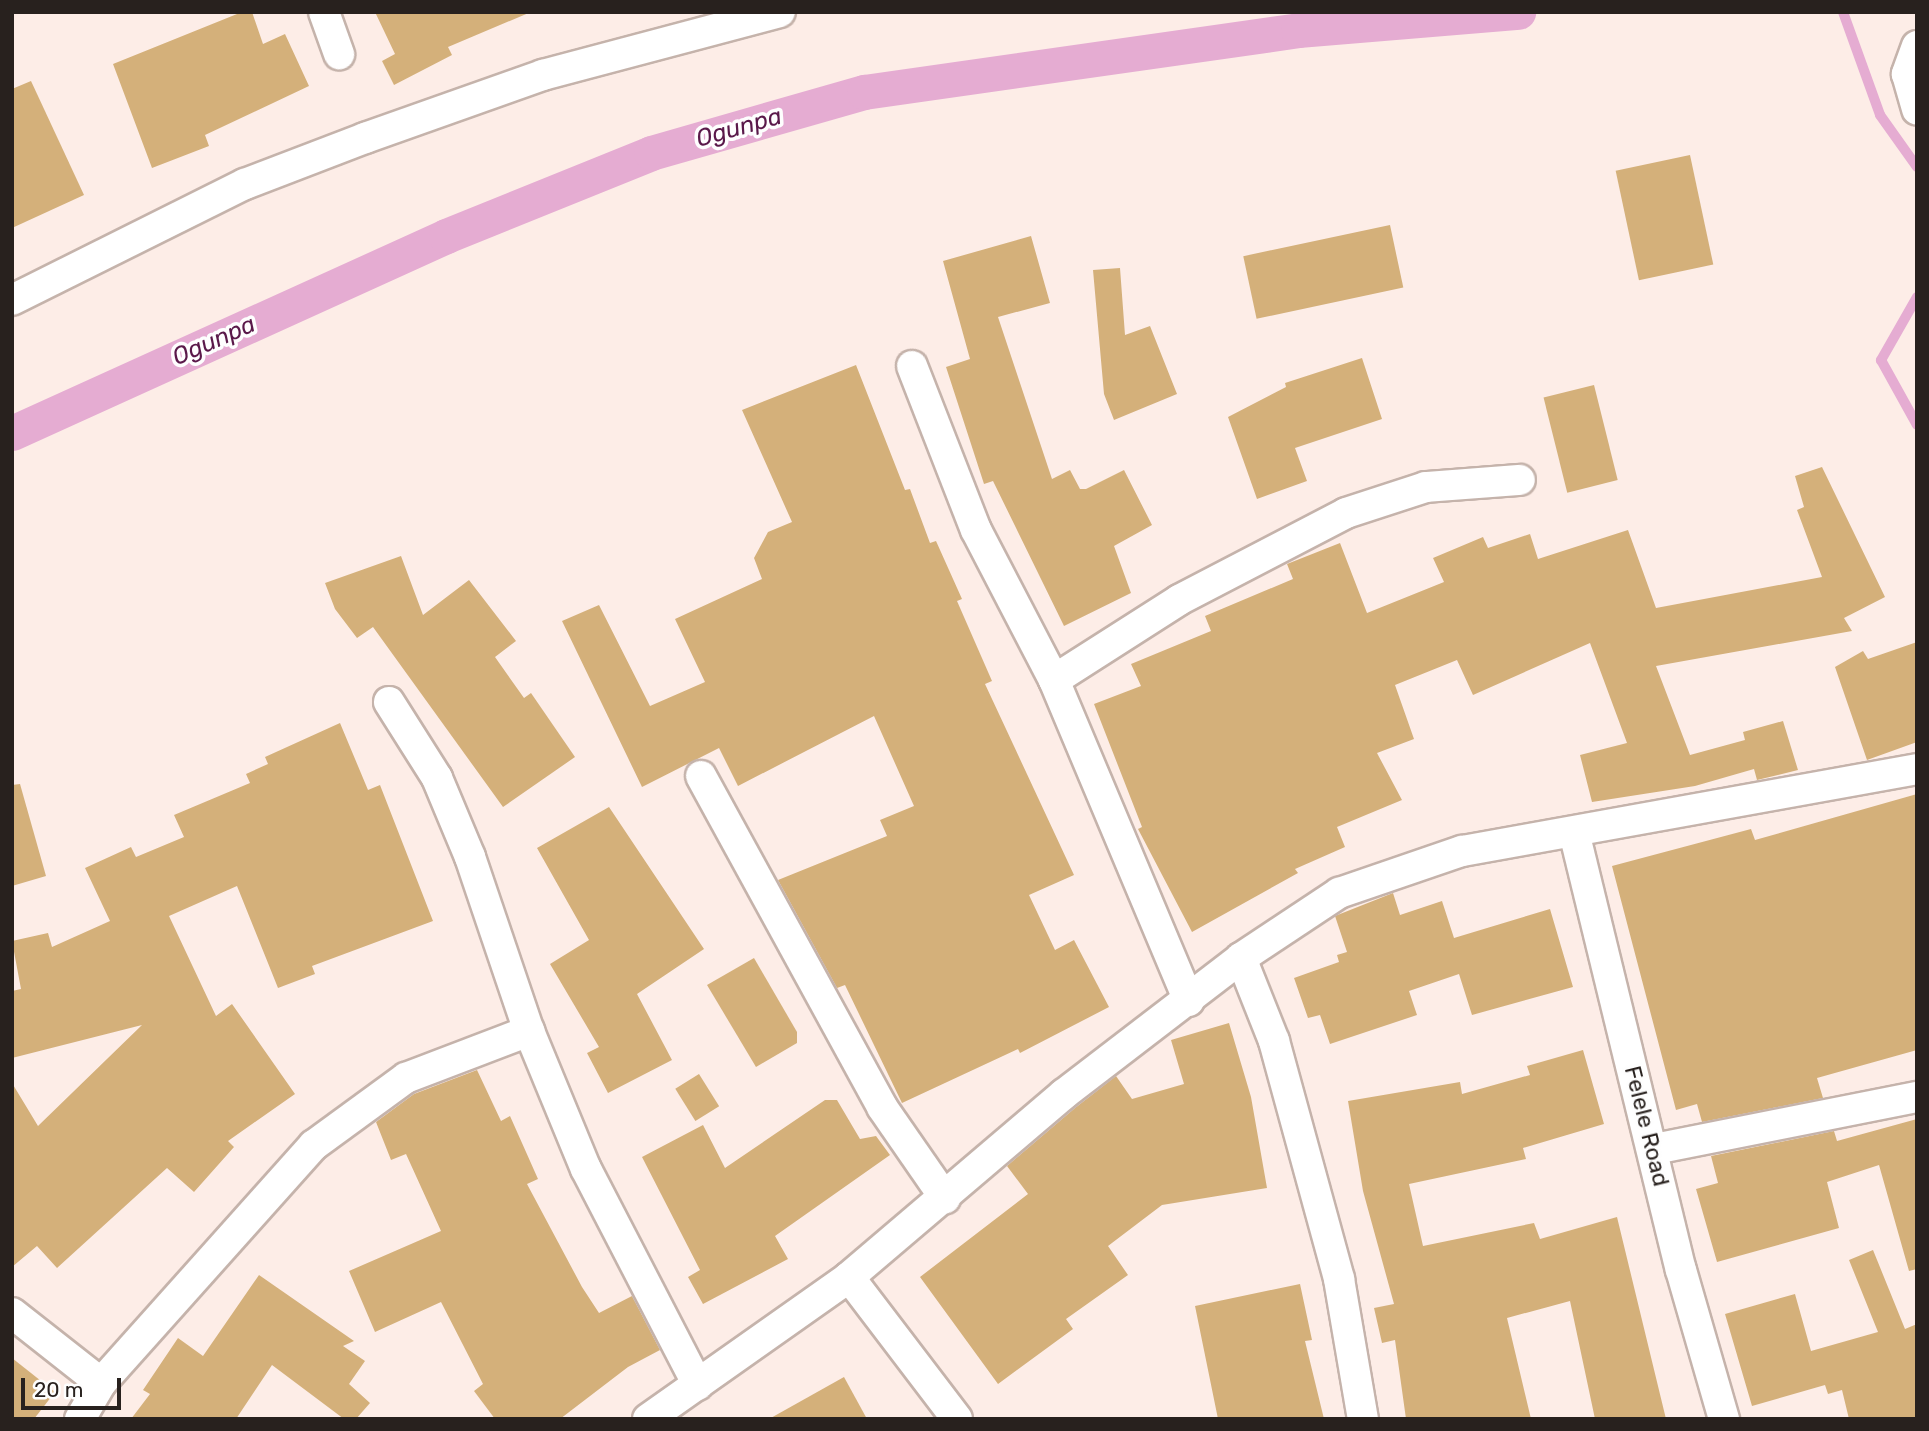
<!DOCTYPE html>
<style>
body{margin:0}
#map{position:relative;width:1929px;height:1431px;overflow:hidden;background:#fdede7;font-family:Rubik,sans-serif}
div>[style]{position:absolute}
.stream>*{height:10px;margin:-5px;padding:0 5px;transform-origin:5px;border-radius:5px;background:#e5acd2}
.canal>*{height:35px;margin:-17.5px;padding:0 17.5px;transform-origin:17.5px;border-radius:17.5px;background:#e5acd2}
.building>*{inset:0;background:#d4b07a;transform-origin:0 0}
.roads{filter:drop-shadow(2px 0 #c5b3ab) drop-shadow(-2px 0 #c5b3ab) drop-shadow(0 2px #c5b3ab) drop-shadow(0 -2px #c5b3ab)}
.minor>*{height:30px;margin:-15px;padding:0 15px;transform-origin:15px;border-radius:15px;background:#fff}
span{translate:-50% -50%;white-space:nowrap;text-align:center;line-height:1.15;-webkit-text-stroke:7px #fefefe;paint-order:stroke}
.street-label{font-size:23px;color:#28211e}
.water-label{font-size:24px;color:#5a194a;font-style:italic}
.frame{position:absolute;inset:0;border:14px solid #28211e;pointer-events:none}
.scale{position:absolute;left:21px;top:1378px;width:100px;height:32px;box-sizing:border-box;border:4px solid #28211e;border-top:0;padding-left:9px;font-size:21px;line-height:24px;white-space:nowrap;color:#28211e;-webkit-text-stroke:5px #fefefe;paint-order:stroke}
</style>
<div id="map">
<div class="stream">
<div style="left:1843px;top:12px;width:109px;rotate:70.2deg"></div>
<div style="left:1880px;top:115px;width:64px;rotate:54.6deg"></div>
<div style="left:1917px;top:297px;width:73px;rotate:119.7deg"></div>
<div style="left:1881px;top:360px;width:74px;rotate:61deg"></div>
</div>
<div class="canal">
<div style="left:12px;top:433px;width:477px;rotate:-24.4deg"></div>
<div style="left:446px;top:236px;width:221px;rotate:-22deg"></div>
<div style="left:651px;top:153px;width:222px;rotate:-16deg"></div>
<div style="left:864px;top:92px;width:438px;rotate:-8.1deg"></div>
<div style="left:1298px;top:30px;width:221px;rotate:-4.7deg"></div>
</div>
<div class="building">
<div style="clip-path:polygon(242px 12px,252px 12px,263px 44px,285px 34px,309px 86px,205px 135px,209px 146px,152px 168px,113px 64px)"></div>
<div style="clip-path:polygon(375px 12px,531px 12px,448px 47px,452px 55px,394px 85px,382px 61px,395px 54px)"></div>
<div style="clip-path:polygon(31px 81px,84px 195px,12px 228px,12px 89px)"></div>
<div style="left:1690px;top:155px;width:112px;height:76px;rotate:78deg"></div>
<div style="left:1390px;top:225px;width:64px;height:150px;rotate:78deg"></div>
<div style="clip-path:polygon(1031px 236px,1050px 303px,998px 317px,1052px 479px,1070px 470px,1080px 489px,1086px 489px,1124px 470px,1152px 525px,1114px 546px,1131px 593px,1064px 626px,993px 481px,984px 484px,946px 367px,970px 359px,943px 261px)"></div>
<div style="clip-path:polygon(1120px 268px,1125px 335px,1150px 326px,1177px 394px,1114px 420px,1104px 394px,1093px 270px)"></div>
<div style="clip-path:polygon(1362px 358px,1382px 419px,1295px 448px,1307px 481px,1257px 499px,1228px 417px,1286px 387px,1285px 383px)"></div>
<div style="clip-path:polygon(856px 365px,905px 490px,910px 489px,930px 543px,936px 541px,962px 599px,957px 601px,992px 681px,985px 684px,1074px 875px,1029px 895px,1055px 950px,1074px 940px,1109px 1007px,1020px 1053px,1018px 1049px,902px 1103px,845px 985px,837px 988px,778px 880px,887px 836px,880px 820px,914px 806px,874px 716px,738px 786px,719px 748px,642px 787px,562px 621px,599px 605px,650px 706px,705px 682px,675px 619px,762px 579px,754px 558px,768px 532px,792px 522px,742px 410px)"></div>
<div style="left:1594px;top:385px;width:98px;height:52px;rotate:76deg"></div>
<div style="clip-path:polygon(1822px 467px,1885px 597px,1844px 618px,1852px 631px,1656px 666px,1690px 755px,1745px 740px,1743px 732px,1783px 721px,1798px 770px,1757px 780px,1754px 769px,1695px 786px,1592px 802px,1580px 755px,1627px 743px,1590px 643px,1473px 695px,1457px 660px,1395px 685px,1414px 739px,1377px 753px,1402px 800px,1337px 827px,1345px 847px,1295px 869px,1298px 873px,1192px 932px,1138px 829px,1142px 827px,1094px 704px,1141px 686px,1131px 664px,1211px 631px,1205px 616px,1293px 579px,1287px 564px,1340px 543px,1367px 613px,1444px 582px,1433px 558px,1483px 537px,1488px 548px,1530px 534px,1538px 559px,1628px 530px,1656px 608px,1822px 577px,1797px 510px,1804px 507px,1795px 476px)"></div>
<div style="clip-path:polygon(401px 556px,423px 615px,469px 580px,516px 641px,495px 657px,524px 698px,531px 693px,575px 757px,503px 807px,373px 627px,357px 638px,335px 609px,325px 583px)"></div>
<div style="clip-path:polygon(1917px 642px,1917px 742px,1867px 760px,1835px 667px,1863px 651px,1868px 659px)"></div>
<div style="clip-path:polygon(340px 723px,368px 790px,380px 785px,433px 921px,312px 966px,315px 974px,278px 988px,237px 886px,169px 916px,216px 1016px,232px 1004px,295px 1094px,228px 1141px,234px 1147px,194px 1192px,167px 1168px,57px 1268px,37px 1246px,12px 1267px,12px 1083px,38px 1126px,142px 1025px,12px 1058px,12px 991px,21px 989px,12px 941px,48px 933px,52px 947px,110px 921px,85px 868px,131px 847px,136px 857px,184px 837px,174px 815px,250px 783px,246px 774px,268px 764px,265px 757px)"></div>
<div style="clip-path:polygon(20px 784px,46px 876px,12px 886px,12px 785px)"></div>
<div style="clip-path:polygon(1917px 794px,1917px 1050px,1817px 1078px,1823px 1098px,1702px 1122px,1697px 1104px,1676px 1110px,1612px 866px,1751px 829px,1755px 840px)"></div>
<div style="clip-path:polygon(609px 807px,704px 949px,637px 994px,672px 1060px,608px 1093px,587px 1053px,599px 1047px,550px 964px,589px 940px,537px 848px)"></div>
<div style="clip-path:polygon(1393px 893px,1400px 915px,1442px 901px,1454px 938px,1550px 909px,1573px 987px,1472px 1015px,1459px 974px,1409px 991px,1417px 1015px,1330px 1044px,1320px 1015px,1308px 1018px,1294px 978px,1339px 962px,1337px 955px,1347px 952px,1335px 916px)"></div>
<div style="clip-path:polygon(754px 958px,797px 1032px,797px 1043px,756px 1067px,707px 985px)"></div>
<div style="clip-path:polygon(1229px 1023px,1251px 1097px,1267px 1188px,1162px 1205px,1108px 1246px,1128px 1275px,1066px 1319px,1073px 1329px,998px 1384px,920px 1277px,1028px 1194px,1007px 1166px,1075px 1108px,1116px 1076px,1132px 1099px,1184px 1084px,1171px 1040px)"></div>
<div style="clip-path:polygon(1583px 1050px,1604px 1124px,1523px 1148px,1526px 1159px,1409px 1184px,1423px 1246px,1534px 1223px,1540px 1239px,1617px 1217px,1666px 1419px,1595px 1419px,1570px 1301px,1507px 1318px,1531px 1419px,1406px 1419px,1395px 1340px,1382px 1343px,1374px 1308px,1394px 1304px,1363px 1191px,1348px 1101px,1460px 1082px,1462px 1094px,1530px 1075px,1527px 1066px)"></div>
<div style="clip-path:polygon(477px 1070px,501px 1121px,510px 1116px,538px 1179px,527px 1184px,582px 1287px,599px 1313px,632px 1296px,660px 1350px,628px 1367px,560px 1419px,495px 1419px,474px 1391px,483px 1384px,441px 1302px,375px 1332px,349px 1271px,441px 1231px,406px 1154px,391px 1160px,376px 1122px,414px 1094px)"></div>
<div style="left:699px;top:1074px;width:38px;height:28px;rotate:58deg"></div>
<div style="clip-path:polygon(825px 1100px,837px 1100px,860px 1139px,876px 1136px,890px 1155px,775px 1236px,788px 1259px,703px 1304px,688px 1277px,700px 1270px,642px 1157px,703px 1125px,725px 1168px)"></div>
<div style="clip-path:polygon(1917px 1119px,1917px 1269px,1909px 1271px,1879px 1165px,1827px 1182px,1839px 1228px,1717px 1262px,1696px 1189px,1718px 1183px,1711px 1156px,1834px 1131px,1837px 1141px)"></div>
<div style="clip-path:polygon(1873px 1250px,1905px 1329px,1917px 1324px,1917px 1419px,1849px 1419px,1842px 1390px,1828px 1394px,1825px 1385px,1752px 1406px,1725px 1314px,1795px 1294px,1811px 1351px,1878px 1332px,1849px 1260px)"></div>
<div style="clip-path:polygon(259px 1275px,354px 1341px,343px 1346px,365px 1361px,349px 1384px,370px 1403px,356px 1419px,344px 1419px,272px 1365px,236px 1419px,131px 1419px,150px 1394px,143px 1390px,178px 1338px,203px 1356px)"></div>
<div style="clip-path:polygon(1300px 1284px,1312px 1340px,1305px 1341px,1324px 1419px,1218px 1419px,1195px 1306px)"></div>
<div style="clip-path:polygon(12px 1358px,55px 1392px,34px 1419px,12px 1419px)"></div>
<div style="clip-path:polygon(844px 1377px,867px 1419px,769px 1419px)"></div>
</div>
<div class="roads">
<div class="minor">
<div style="left:324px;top:12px;width:45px;rotate:70.3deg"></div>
<div style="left:1917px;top:46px;width:30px;rotate:110deg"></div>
<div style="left:1907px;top:74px;width:37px;rotate:74deg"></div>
<div style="left:12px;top:300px;width:260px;rotate:-26.5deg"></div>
<div style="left:245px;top:184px;width:129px;rotate:-21deg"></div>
<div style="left:365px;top:138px;width:189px;rotate:-19.5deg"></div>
<div style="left:543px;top:75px;width:245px;rotate:-14.9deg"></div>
<div style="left:912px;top:366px;width:176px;rotate:68.7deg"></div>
<div style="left:976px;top:530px;width:169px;rotate:62.5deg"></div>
<div style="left:1054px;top:680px;width:348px;rotate:67.2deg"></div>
<div style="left:1054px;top:680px;width:148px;rotate:-32.6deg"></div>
<div style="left:1179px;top:600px;width:188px;rotate:-27.5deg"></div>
<div style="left:1346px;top:513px;width:84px;rotate:-18deg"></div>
<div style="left:1426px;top:487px;width:94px;rotate:-4.3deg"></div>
<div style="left:389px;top:702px;width:90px;rotate:57.7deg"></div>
<div style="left:437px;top:778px;width:86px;rotate:67.3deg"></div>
<div style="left:470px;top:857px;width:184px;rotate:71.3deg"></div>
<div style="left:529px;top:1031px;width:149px;rotate:67.6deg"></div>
<div style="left:586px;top:1169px;width:243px;rotate:62.6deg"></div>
<div style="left:701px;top:776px;width:377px;rotate:61.3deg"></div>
<div style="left:882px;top:1107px;width:111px;rotate:55.3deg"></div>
<div style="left:1574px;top:832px;width:451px;rotate:76.3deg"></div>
<div style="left:1681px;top:1270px;width:155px;rotate:73.9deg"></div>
<div style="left:1241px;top:958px;width:89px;rotate:68.3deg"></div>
<div style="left:1274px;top:1041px;width:247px;rotate:74.7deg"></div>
<div style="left:1339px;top:1279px;width:142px;rotate:80.3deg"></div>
<div style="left:1654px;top:1149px;width:268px;rotate:-11.2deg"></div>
<div style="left:849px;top:1277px;width:178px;rotate:52.7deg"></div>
<div style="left:12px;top:1313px;width:113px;rotate:38.2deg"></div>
<div style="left:80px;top:1419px;width:42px;rotate:-59.7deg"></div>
<div style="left:101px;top:1383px;width:319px;rotate:-48.2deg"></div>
<div style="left:314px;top:1145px;width:114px;rotate:-36.1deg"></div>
<div style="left:406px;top:1078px;width:132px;rotate:-20.9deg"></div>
<div style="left:648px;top:1419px;width:246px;rotate:-35.2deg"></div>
<div style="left:849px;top:1277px;width:282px;rotate:-40.4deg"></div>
<div style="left:1064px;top:1094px;width:223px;rotate:-37.5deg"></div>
<div style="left:1241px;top:958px;width:118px;rotate:-33.6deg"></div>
<div style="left:1339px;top:893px;width:130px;rotate:-18.9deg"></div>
<div style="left:1462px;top:851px;width:462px;rotate:-10.2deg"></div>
</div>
</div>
<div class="street-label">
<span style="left:1647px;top:1126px;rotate:76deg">Felele Road</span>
</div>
<div class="water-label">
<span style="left:739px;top:128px;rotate:-16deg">Ogunpa</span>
<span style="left:214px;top:341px;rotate:-24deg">Ogunpa</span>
</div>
<div class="frame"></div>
<div class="scale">20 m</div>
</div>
